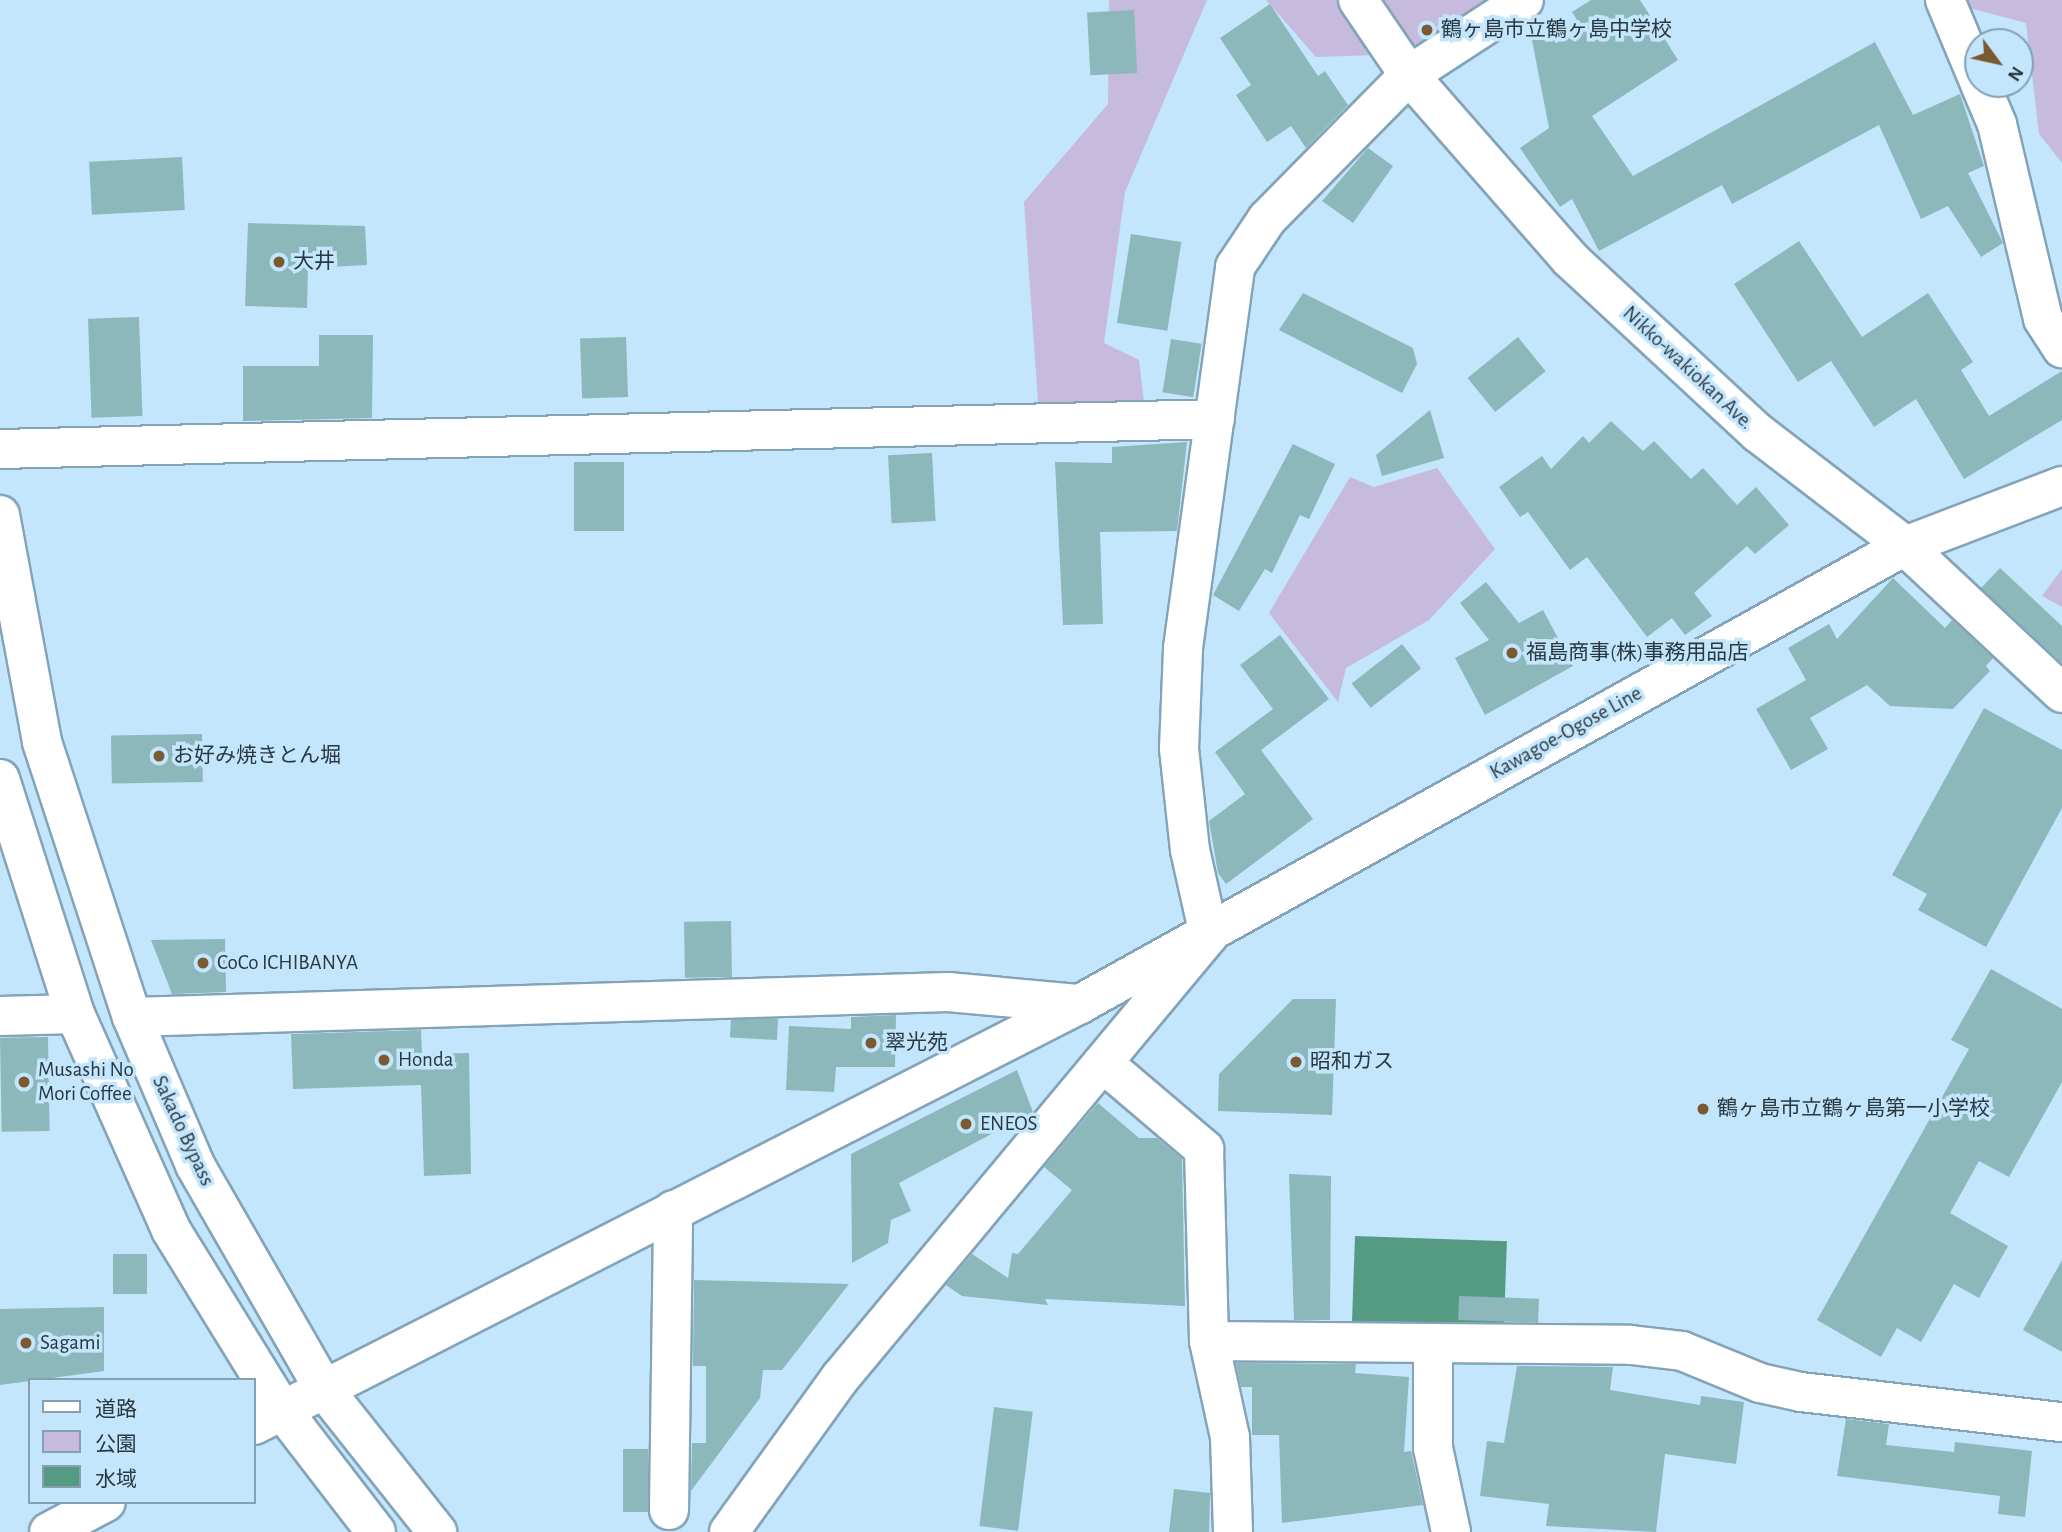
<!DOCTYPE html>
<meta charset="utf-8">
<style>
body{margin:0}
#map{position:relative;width:2062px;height:1532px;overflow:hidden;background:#c3e6fc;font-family:"Alegreya Sans","Noto Sans JP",sans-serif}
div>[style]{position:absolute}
.green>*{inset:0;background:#c6badd}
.water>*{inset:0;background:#559b84;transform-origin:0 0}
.building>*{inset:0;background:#8cb8bc;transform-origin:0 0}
.roads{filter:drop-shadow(2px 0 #83a4b8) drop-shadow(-2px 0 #83a4b8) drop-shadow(0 2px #83a4b8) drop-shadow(0 -2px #83a4b8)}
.minor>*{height:38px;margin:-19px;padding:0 19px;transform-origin:19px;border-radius:19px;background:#fff}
.major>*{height:38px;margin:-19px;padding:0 19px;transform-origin:19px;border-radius:19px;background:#fff}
.highway>*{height:38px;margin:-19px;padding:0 19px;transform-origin:19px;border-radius:19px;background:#fff}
.dots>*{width:19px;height:19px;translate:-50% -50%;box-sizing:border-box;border:4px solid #c3e6fc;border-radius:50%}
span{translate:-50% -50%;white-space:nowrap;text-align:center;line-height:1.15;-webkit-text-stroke:7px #c3e6fc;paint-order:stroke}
.poi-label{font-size:21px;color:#2a3841}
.left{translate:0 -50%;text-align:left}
.street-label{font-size:21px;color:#2a3841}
.legend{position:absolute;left:28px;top:1378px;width:228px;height:126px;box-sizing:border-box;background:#c3e6fc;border:2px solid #86a0b1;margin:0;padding:9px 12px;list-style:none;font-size:21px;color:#2a3841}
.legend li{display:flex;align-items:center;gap:14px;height:35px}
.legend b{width:35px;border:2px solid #86a0b1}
.north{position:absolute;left:1964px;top:28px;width:70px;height:70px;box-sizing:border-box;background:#c3e6fc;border:2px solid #86a0b1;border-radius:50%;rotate:123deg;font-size:19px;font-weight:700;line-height:28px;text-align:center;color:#2a3841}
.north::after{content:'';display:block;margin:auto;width:24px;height:32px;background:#7b5a31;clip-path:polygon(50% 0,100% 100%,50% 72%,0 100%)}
</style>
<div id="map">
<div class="green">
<div style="clip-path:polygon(1109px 0,1207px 0,1125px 192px,1104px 343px,1139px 360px,1144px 402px,1038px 402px,1024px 202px,1108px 104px)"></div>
<div style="clip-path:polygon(1266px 0,1497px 0,1423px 76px,1376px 55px,1316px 57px)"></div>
<div style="clip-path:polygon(1940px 0,2062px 0,2062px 163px,2039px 134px,2026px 23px)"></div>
<div style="clip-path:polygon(1437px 468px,1495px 549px,1429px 620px,1346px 668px,1338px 702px,1269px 613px,1350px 477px,1374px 487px)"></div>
<div style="clip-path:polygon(2062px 569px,2062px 607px,2042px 596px)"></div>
</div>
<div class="water">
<div style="left:1355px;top:1236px;width:152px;height:87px;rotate:2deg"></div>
</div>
<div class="building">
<div style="clip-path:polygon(1591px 0,1640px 0,1678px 60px,1592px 116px,1633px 176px,1875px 42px,1913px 115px,1960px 94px,1984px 166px,1968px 173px,2003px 243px,1981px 257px,1948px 206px,1921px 219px,1879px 125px,1732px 204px,1722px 185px,1599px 251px,1572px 199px,1560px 207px,1520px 148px,1549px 128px,1531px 35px,1580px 25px,1572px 12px)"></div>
<div style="clip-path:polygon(1270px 4px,1318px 76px,1325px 71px,1348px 105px,1306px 148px,1291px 126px,1267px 142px,1236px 95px,1251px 85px,1220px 38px)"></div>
<div style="left:1134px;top:10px;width:63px;height:47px;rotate:87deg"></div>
<div style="clip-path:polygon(1368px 148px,1393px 166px,1353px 223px,1322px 201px)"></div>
<div style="left:182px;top:157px;width:53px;height:93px;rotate:87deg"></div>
<div style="clip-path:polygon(248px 223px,365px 226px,367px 265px,308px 268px,307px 308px,245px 306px)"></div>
<div style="left:1131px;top:234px;width:51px;height:90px;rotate:9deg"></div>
<div style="clip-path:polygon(1799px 241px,1862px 337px,1928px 293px,1973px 362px,1961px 370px,1989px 416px,2062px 371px,2062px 420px,1964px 479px,1916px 399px,1874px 427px,1831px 361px,1798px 382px,1734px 284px)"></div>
<div style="clip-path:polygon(1303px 293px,1413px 348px,1417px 364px,1402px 393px,1279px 330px)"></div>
<div style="left:139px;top:317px;width:99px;height:51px;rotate:88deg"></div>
<div style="clip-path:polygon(319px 335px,373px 335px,372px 418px,243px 421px,243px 366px,319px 366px)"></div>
<div style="left:626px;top:337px;width:60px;height:46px;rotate:88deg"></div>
<div style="left:1518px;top:337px;width:44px;height:65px;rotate:51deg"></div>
<div style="left:1171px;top:339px;width:31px;height:54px;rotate:9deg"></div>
<div style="clip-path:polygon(1430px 410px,1444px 458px,1382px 476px,1376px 455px)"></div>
<div style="clip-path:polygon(1611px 421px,1643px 451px,1654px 441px,1691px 479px,1703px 468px,1737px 505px,1756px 487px,1789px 525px,1755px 554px,1747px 546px,1694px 593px,1712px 616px,1685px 635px,1672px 618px,1647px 637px,1587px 557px,1570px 570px,1528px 512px,1520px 517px,1499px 487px,1542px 456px,1551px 469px,1583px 436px,1589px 443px)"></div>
<div style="clip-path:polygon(1187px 442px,1177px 531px,1100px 532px,1103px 624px,1063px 625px,1055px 462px,1112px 463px,1112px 447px)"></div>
<div style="clip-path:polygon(1293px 444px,1335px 464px,1309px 519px,1300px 515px,1272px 573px,1265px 569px,1239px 611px,1213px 595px)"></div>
<div style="left:932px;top:453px;width:68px;height:44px;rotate:87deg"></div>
<div style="left:574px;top:462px;width:50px;height:69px"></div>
<div style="clip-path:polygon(2000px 568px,2062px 626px,2062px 663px,1981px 588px)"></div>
<div style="clip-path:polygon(1893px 578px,1945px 628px,1952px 620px,1993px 658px,1986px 666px,1990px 671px,1953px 709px,1890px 706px,1867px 685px,1810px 718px,1828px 749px,1791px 770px,1756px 709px,1806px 680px,1788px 648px,1829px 624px,1837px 639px)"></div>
<div style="clip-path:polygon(1486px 582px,1519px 623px,1543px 610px,1573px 666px,1485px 715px,1455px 658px,1489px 640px,1460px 603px)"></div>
<div style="clip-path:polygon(1280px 635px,1329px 699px,1261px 750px,1313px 819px,1226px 884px,1218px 873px,1209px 821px,1245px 794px,1215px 752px,1273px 709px,1240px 665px)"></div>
<div style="left:1402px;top:644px;width:31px;height:64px;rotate:52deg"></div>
<div style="clip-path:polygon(1984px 708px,2062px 750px,2062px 808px,1986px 947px,1918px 910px,1927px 894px,1892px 875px)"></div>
<div style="left:202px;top:734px;width:48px;height:91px;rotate:89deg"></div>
<div style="left:731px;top:921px;width:56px;height:47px;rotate:89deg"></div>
<div style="clip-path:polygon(225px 939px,226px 992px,172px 994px,151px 940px)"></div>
<div style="clip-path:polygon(1991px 969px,2062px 1009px,2062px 1082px,2009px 1177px,1979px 1161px,1950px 1213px,2008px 1246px,1979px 1298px,1954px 1284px,1921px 1342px,1897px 1328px,1881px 1357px,1817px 1320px,1969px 1049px,1951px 1040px)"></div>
<div style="clip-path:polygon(1293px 999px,1336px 999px,1332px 1115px,1218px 1111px,1219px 1074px)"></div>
<div style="clip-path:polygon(896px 1015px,895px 1067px,836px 1067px,834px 1092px,786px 1090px,789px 1026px,851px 1029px,851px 1017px)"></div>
<div style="left:778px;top:1019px;width:21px;height:47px;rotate:93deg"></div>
<div style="clip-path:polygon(421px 1030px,422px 1054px,469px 1053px,471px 1174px,424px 1176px,421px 1085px,293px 1089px,291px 1034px)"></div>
<div style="left:48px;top:1037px;width:94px;height:48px;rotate:89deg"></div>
<div style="clip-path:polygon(1017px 1070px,1033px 1112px,899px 1183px,911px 1211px,891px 1220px,888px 1243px,852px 1263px,851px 1154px)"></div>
<div style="clip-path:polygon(1098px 1103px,1139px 1138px,1157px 1138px,1182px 1159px,1185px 1306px,1045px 1299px,1048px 1305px,962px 1296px,946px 1285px,972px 1254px,1008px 1278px,1012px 1253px,1018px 1254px,1072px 1190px,1044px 1167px)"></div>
<div style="clip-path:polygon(1289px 1174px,1331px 1176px,1330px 1320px,1294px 1320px)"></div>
<div style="left:113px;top:1254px;width:34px;height:40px"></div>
<div style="clip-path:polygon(2062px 1260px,2062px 1352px,2023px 1330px)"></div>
<div style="clip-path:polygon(694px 1280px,849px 1284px,782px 1370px,763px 1370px,760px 1398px,691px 1491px,692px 1443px,706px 1443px,706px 1366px,693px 1366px)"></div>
<div style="left:1459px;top:1296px;width:80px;height:24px;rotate:2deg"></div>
<div style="clip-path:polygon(104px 1307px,104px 1371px,0 1385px,0 1309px)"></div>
<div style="clip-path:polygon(1236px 1363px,1356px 1364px,1355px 1373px,1409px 1377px,1404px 1452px,1411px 1451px,1423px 1505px,1282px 1523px,1279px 1435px,1252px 1435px,1252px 1387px,1241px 1387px)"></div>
<div style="clip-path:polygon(1517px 1366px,1613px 1367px,1610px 1390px,1700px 1405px,1701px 1396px,1744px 1402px,1736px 1464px,1665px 1454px,1656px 1532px,1546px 1526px,1549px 1504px,1480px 1496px,1487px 1441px,1504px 1443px)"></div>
<div style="left:994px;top:1407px;width:39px;height:120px;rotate:7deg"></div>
<div style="clip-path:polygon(1846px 1419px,1889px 1424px,1886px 1445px,1954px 1452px,1955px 1442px,2032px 1451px,2025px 1517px,1998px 1514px,2000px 1496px,1837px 1476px)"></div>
<div style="left:648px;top:1449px;width:63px;height:25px;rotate:90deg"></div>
<div style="clip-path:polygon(1174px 1489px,1210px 1493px,1209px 1532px,1169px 1532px)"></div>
</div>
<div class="roads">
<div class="minor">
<div style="left:1358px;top:0;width:91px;rotate:55.8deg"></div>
<div style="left:1409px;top:75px;width:244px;rotate:48.8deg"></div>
<div style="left:1570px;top:259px;width:256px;rotate:42.8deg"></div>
<div style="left:1758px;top:433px;width:185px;rotate:37.5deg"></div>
<div style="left:1905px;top:546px;width:215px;rotate:43.1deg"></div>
<div style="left:1945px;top:0;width:86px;rotate:67.3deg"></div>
<div style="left:1980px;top:84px;width:43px;rotate:67deg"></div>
<div style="left:1997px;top:124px;width:200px;rotate:76.7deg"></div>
<div style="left:2043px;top:319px;width:35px;rotate:57deg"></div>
<div style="left:0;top:449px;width:1215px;rotate:-1.41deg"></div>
<div style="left:0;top:1016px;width:75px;rotate:-1.5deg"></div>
<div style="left:132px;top:1017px;width:816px;rotate:-1.75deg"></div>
<div style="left:948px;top:992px;width:133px;rotate:5.2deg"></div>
<div style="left:1103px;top:1063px;width:133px;rotate:40.4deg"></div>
<div style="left:1204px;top:1149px;width:192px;rotate:88.5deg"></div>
<div style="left:1209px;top:1341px;width:98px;rotate:77.7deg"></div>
<div style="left:1230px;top:1437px;width:95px;rotate:88.2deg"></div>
<div style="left:1209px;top:1341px;width:422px;rotate:0.5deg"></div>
<div style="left:1631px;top:1345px;width:51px;rotate:6.7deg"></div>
<div style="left:1682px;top:1351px;width:84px;rotate:22.3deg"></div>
<div style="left:1760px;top:1383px;width:42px;rotate:12.4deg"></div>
<div style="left:1801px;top:1392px;width:263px;rotate:6.6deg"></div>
<div style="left:1433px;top:1344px;width:104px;rotate:90deg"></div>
<div style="left:1433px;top:1448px;width:86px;rotate:77.9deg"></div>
<div style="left:669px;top:1510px;width:300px;rotate:-89.2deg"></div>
<div style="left:729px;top:1532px;width:190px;rotate:-54.2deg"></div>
<div style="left:840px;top:1378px;width:577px;rotate:-50.21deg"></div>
<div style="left:1209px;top:935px;width:87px;rotate:-102.6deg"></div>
<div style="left:1190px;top:850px;width:102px;rotate:-96.2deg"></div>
<div style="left:1179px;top:749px;width:101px;rotate:-87.7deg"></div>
<div style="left:1183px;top:648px;width:385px;rotate:-82.2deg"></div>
<div style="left:1235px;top:267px;width:58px;rotate:-56.3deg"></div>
<div style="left:1267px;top:219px;width:202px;rotate:-45.4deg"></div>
<div style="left:1409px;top:75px;width:137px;rotate:-33.1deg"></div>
</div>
<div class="major">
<div style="left:254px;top:1425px;width:927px;rotate:-27.01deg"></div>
<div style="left:1080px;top:1004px;width:944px;rotate:-29.04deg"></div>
<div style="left:1905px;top:546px;width:168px;rotate:-20.9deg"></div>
<div style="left:49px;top:1532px;width:64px;rotate:-27.8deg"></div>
</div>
<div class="highway">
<div style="left:0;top:515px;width:231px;rotate:79.5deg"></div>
<div style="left:42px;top:742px;width:289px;rotate:71.9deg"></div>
<div style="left:132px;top:1017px;width:161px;rotate:66.9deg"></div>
<div style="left:195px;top:1165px;width:257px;rotate:60.1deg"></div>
<div style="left:323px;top:1388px;width:184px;rotate:51.6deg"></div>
<div style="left:0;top:779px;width:247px;rotate:72.3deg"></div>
<div style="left:75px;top:1014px;width:236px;rotate:66deg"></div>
<div style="left:171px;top:1230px;width:211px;rotate:58.3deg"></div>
<div style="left:282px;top:1410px;width:154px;rotate:52.4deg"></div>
</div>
</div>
<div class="dots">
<div style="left:1427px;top:30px;background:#7b5a31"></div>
<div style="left:279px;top:262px;background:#7b5a31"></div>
<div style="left:1512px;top:653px;background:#7b5a31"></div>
<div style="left:159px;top:756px;background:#7b5a31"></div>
<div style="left:203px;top:963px;background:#7b5a31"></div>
<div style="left:871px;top:1043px;background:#7b5a31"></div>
<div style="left:384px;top:1060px;background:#7b5a31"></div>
<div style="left:1296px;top:1062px;background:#7b5a31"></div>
<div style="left:24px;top:1082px;background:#7b5a31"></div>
<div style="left:1703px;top:1109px;background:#7b5a31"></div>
<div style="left:966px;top:1124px;background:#7b5a31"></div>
<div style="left:26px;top:1343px;background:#7b5a31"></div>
</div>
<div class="poi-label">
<span class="left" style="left:1441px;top:30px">鶴ヶ島市立鶴ヶ島中学校</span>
<span class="left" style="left:293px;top:262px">大井</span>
<span class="left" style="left:1526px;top:653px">福島商事(株)事務用品店</span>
<span class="left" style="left:173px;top:756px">お好み焼きとん堀</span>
<span class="left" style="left:217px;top:963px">CoCo ICHIBANYA</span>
<span class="left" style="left:885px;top:1043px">翠光苑</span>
<span class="left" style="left:398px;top:1060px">Honda</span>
<span class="left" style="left:1310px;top:1062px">昭和ガス</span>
<span class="left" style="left:38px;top:1082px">Musashi No<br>Mori Coffee</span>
<span class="left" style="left:1717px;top:1109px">鶴ヶ島市立鶴ヶ島第一小学校</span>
<span class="left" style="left:980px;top:1124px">ENEOS</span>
<span class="left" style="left:40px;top:1343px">Sagami</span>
</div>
<div class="street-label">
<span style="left:1688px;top:368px;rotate:43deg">Nikko-wakiokan Ave.</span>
<span style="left:1566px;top:733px;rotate:-29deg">Kawagoe-Ogose Line</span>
<span style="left:183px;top:1131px;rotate:65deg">Sakado Bypass</span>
</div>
<ul class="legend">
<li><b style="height:9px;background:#fff"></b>道路</li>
<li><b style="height:19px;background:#c6badd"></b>公園</li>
<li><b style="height:19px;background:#559b84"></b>水域</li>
</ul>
<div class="north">N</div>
</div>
